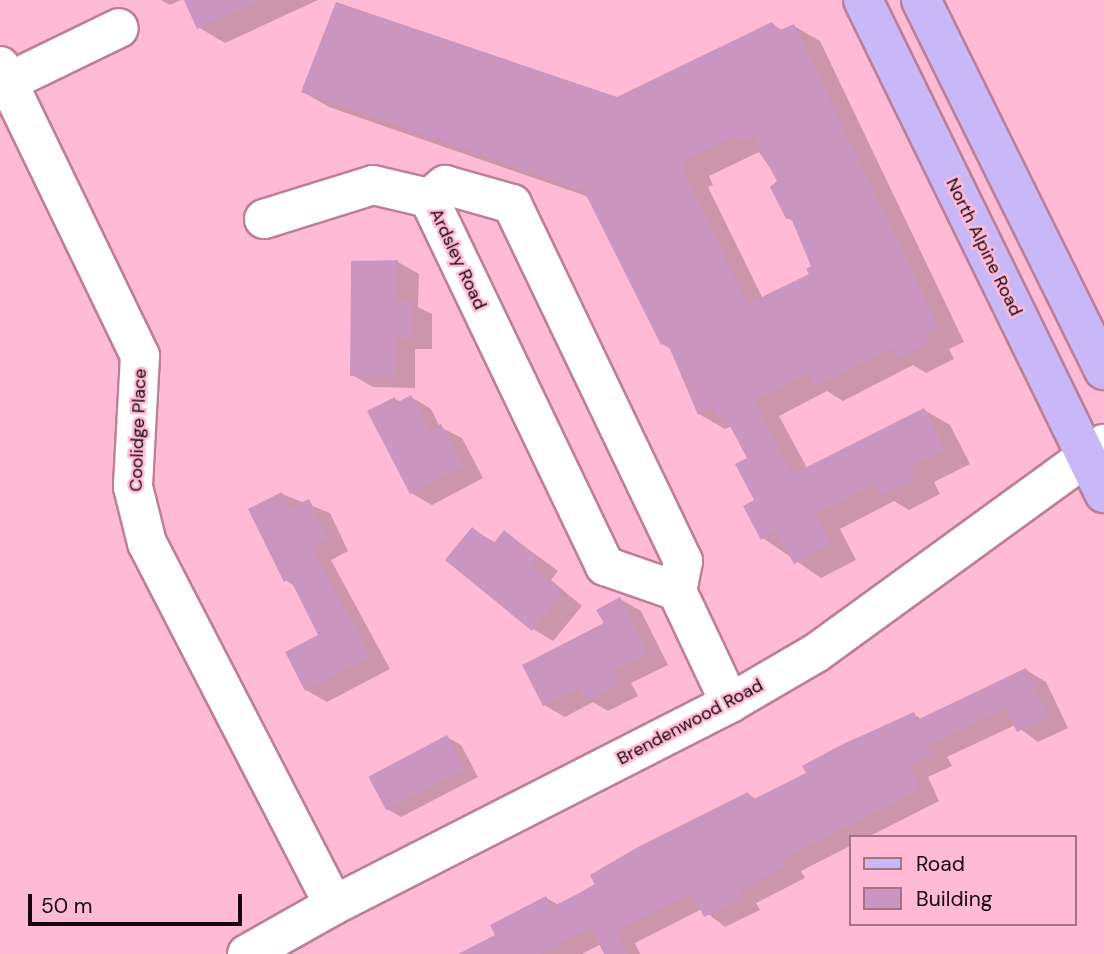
<!DOCTYPE html>
<style>
body{margin:0}
#map{position:relative;width:1104px;height:954px;overflow:hidden;background:#ffbbd5;font-family:"DM Sans",sans-serif}
div>[style]{position:absolute}
.shadow>*{inset:0;background:#0003}
.building>*{inset:0;background:#ca95be;transform-origin:0 0}
.roads{filter:drop-shadow(2px 0 #bd7f98) drop-shadow(-2px 0 #bd7f98) drop-shadow(0 2px #bd7f98) drop-shadow(0 -2px #bd7f98)}
.minor>*{height:38px;margin:-19px;padding:0 19px;transform-origin:19px;border-radius:19px;background:#fff}
.major>*{height:38px;margin:-19px;padding:0 19px;transform-origin:19px;border-radius:19px;background:#c8b8f7}
span{translate:-50% -50%;white-space:nowrap;text-align:center;line-height:1.15;-webkit-text-stroke:5px #ffbbd5;paint-order:stroke}
.street-label{font-size:18px;color:#18040d}
.legend{position:absolute;left:849px;top:835px;width:228px;height:91px;box-sizing:border-box;background:#ffbbd5;border:2px solid #a37285;margin:0;padding:9px 12px;list-style:none;font-size:21px;color:#18040d}
.legend li{display:flex;align-items:center;gap:14px;height:35px}
.legend b{width:35px;border:2px solid #a37285}
.scale{position:absolute;left:28px;top:894px;width:214px;height:32px;box-sizing:border-box;border:4px solid #18040d;border-top:0;padding-left:9px;font-size:21px;line-height:24px;white-space:nowrap;color:#18040d;-webkit-text-stroke:5px #ffbbd5;paint-order:stroke}
</style>
<div id="map">
<div class="shadow">
<div style="clip-path:polygon(161px 0,181px 0,170px 5px)"></div>
<div style="clip-path:polygon(186px 0,318px 0,225px 43px,198px 27px)"></div>
<div style="clip-path:polygon(evenodd,772px 24px,784px 31px,794px 26px,820px 41px,964px 342px,949px 349px,954px 359px,926px 373px,913px 365px,843px 401px,827px 391px,779px 416px,807px 468px,924px 410px,950px 425px,970px 464px,934px 482px,940px 494px,909px 510px,894px 501px,840px 529px,856px 560px,821px 578px,763px 538px,750px 458px,732px 426px,725px 429px,699px 414px,673px 350px,662px 344px,589px 197px,329px 107px,303px 92px,617px 99px,772px 24px,759px 152px,779px 181px,787px 218px,795px 222px,813px 267px,811px 275px,763px 299px,708px 187px,713px 185px,709px 176px,759px 152px)"></div>
<div style="clip-path:polygon(398px 262px,419px 274px,418px 307px,432px 314px,432px 349px,415px 349px,415px 388px,373px 387px,352px 375px)"></div>
<div style="clip-path:polygon(411px 397px,431px 409px,440px 427px,462px 438px,483px 478px,432px 505px,411px 493px,369px 412px,395px 399px,401px 402px)"></div>
<div style="clip-path:polygon(282px 494px,330px 513px,348px 551px,331px 560px,390px 669px,327px 702px,306px 690px,320px 636px,295px 586px,285px 580px)"></div>
<div style="clip-path:polygon(472px 529px,496px 543px,505px 532px,558px 571px,551px 580px,582px 606px,553px 641px,533px 629px)"></div>
<div style="clip-path:polygon(620px 599px,641px 611px,668px 665px,631px 683px,638px 696px,608px 711px,593px 702px,565px 717px,544px 705px)"></div>
<div style="clip-path:polygon(1026px 670px,1046px 682px,1068px 728px,1038px 742px,1015px 725px,947px 757px,952px 766px,928px 777px,939px 801px,868px 837px,850px 837px,850px 846px,801px 871px,805px 878px,756px 903px,760px 910px,725px 927px,702px 909px,635px 943px,640px 954px,605px 954px,601px 944px,582px 954px,487px 954px,497px 936px,546px 898px,559px 905px,748px 794px,757px 800px,913px 714px,923px 720px)"></div>
<div style="clip-path:polygon(447px 737px,461px 745px,478px 777px,401px 817px,387px 809px)"></div>
</div>
<div class="building">
<div style="clip-path:polygon(184px 0,260px 0,197px 29px)"></div>
<div style="clip-path:polygon(evenodd,336px 2px,617px 97px,772px 22px,778px 31px,794px 24px,939px 327px,924px 334px,929px 344px,898px 359px,893px 348px,815px 387px,809px 373px,754px 400px,793px 474px,924px 408px,945px 449px,909px 467px,915px 479px,881px 496px,875px 483px,815px 514px,831px 544px,794px 564px,776px 531px,761px 540px,743px 506px,754px 500px,735px 464px,747px 458px,724px 415px,717px 419px,712px 408px,698px 415px,667px 342px,661px 345px,584px 191px,301px 92px,336px 2px,736px 136px,740px 143px,753px 136px,777px 181px,770px 187px,786px 219px,791px 218px,811px 266px,806px 269px,809px 274px,748px 304px,683px 172px,688px 170px,684px 161px,736px 136px)"></div>
<div style="clip-path:polygon(398px 260px,398px 301px,412px 301px,412px 338px,395px 338px,395px 377px,350px 376px,351px 261px)"></div>
<div style="clip-path:polygon(411px 395px,429px 431px,441px 424px,463px 466px,410px 494px,367px 411px,395px 397px,395px 404px)"></div>
<div style="clip-path:polygon(282px 492px,290px 508px,309px 499px,329px 539px,312px 548px,371px 657px,305px 691px,285px 652px,318px 635px,290px 579px,284px 582px,248px 509px)"></div>
<div style="clip-path:polygon(472px 527px,493px 544px,504px 530px,538px 558px,531px 567px,563px 593px,532px 631px,445px 560px)"></div>
<div style="clip-path:polygon(620px 597px,648px 653px,612px 671px,619px 684px,586px 701px,579px 687px,543px 706px,522px 665px,604px 623px,596px 610px)"></div>
<div style="clip-path:polygon(1026px 668px,1049px 716px,1017px 732px,1006px 709px,928px 745px,933px 755px,909px 765px,920px 789px,782px 859px,786px 867px,737px 892px,741px 899px,704px 917px,692px 893px,616px 932px,627px 954px,604px 954px,591px 928px,541px 954px,458px 954px,495px 935px,490px 925px,546px 896px,552px 907px,595px 885px,590px 875px,638px 847px,748px 792px,752px 800px,806px 773px,802px 766px,841px 745px,914px 712px,917px 720px)"></div>
<div style="left:447px;top:735px;width:38px;height:89px;rotate:62deg"></div>
</div>
<div class="roads">
<div class="minor">
<div style="left:0;top:66px;width:322px;rotate:64.2deg"></div>
<div style="left:140px;top:356px;width:131px;rotate:93.1deg"></div>
<div style="left:133px;top:487px;width:58px;rotate:76deg"></div>
<div style="left:147px;top:543px;width:407px;rotate:62.7deg"></div>
<div style="left:8px;top:82px;width:123px;rotate:-25.9deg"></div>
<div style="left:264px;top:219px;width:114px;rotate:-17.3deg"></div>
<div style="left:373px;top:185px;width:57px;rotate:13.1deg"></div>
<div style="left:677px;top:591px;width:76px;rotate:-160.9deg"></div>
<div style="left:605px;top:566px;width:408px;rotate:-115.6deg"></div>
<div style="left:429px;top:198px;width:21px;rotate:-39deg"></div>
<div style="left:445px;top:185px;width:70px;rotate:15.8deg"></div>
<div style="left:512px;top:204px;width:396px;rotate:64.4deg"></div>
<div style="left:683px;top:561px;width:31px;rotate:101deg"></div>
<div style="left:677px;top:591px;width:124px;rotate:64.7deg"></div>
<div style="left:247px;top:954px;width:100px;rotate:-29.4deg"></div>
<div style="left:334px;top:905px;width:445px;rotate:-27deg"></div>
<div style="left:730px;top:703px;width:99px;rotate:-30.2deg"></div>
<div style="left:816px;top:653px;width:356px;rotate:-36deg"></div>
</div>
<div class="major">
<div style="left:863px;top:0;width:549px;rotate:63.95deg"></div>
<div style="left:921px;top:0;width:413px;rotate:63.7deg"></div>
</div>
</div>
<div class="street-label">
<span style="left:984px;top:247px;rotate:64deg">North Alpine Road</span>
<span style="left:458px;top:259px;rotate:65deg">Ardsley Road</span>
<span style="left:138px;top:430px;rotate:-88deg">Coolidge Place</span>
<span style="left:690px;top:722px;rotate:-28deg">Brendenwood Road</span>
</div>
<ul class="legend">
<li><b style="height:9px;background:#c8b8f7"></b>Road</li>
<li><b style="height:19px;background:#ca95be"></b>Building</li>
</ul>
<div class="scale">50 m</div>
</div>
